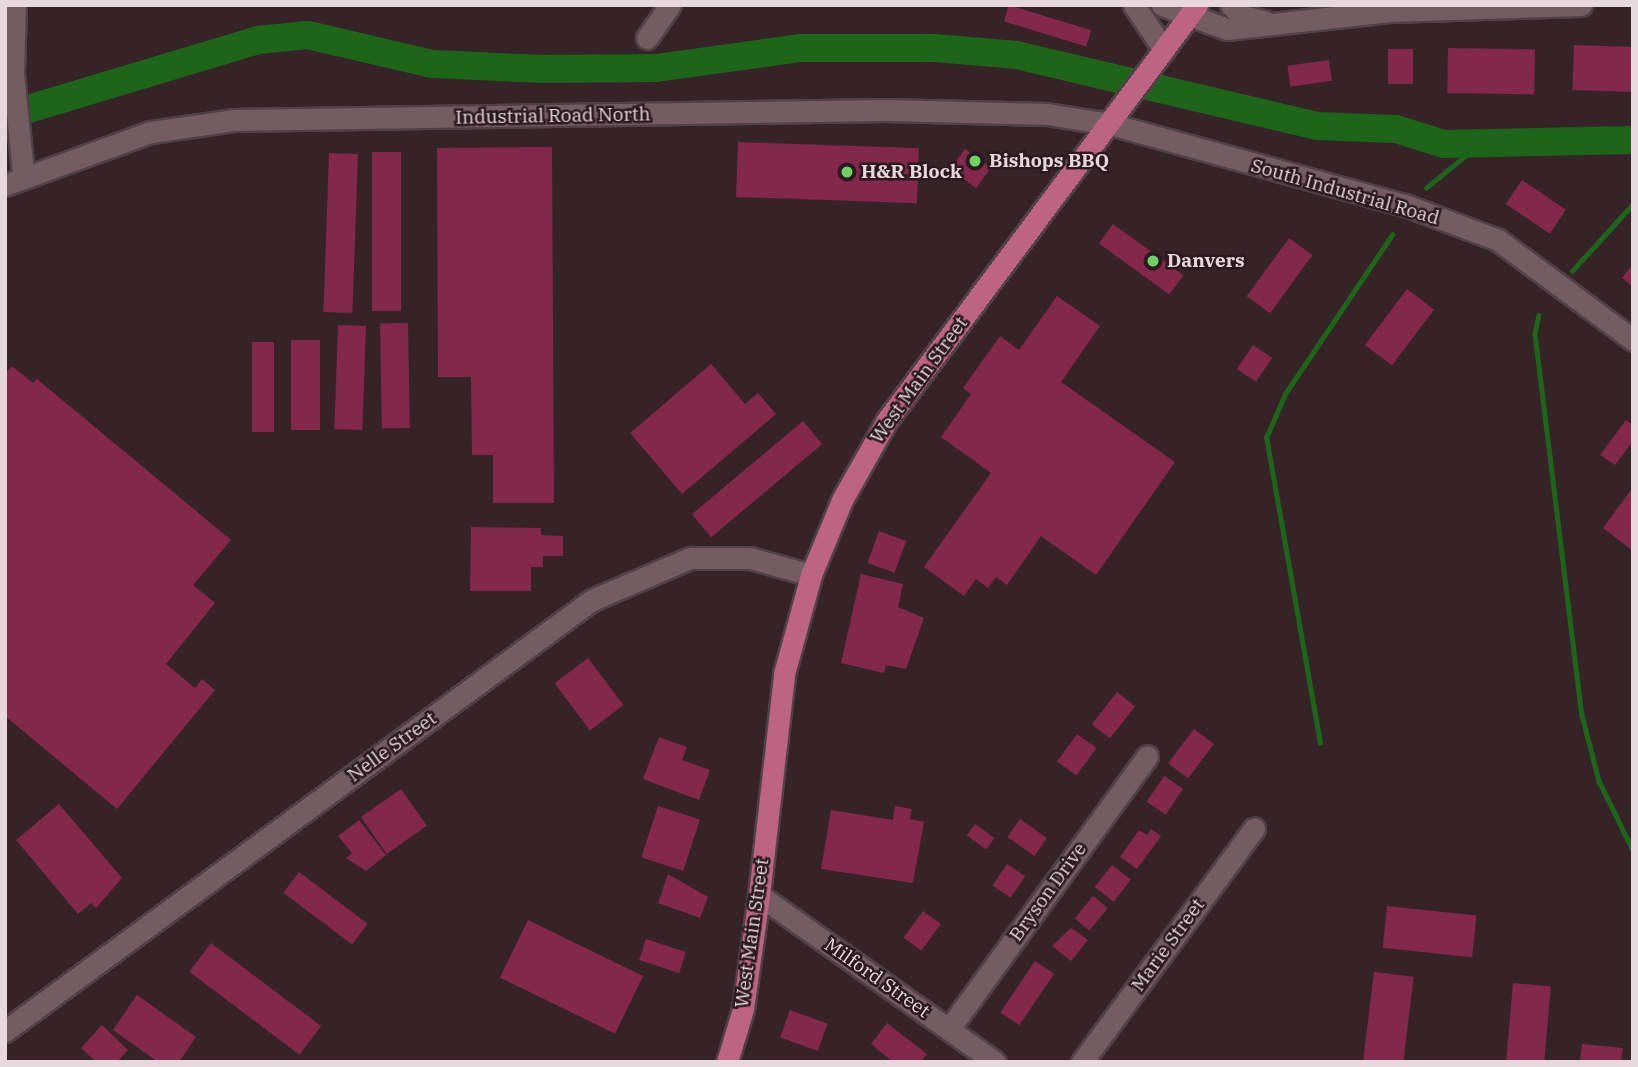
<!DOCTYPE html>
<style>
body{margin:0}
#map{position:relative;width:1638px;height:1067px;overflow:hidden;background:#362328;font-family:"IBM Plex Serif",serif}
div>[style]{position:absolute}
.stream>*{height:4.5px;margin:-2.25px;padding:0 2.25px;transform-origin:2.25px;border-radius:2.25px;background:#1d6519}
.river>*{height:28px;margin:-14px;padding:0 14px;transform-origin:14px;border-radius:14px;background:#1d6519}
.building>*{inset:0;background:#83274b;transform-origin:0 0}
.roads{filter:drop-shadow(2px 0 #514146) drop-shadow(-2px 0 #514146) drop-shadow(0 2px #514146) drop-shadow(0 -2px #514146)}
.minor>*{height:21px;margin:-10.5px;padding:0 10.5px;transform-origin:10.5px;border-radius:10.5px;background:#735c62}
.major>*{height:21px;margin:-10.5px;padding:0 10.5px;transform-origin:10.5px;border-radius:10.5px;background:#bd6482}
.dots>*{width:19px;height:19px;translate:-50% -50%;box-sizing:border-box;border:4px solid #2c191f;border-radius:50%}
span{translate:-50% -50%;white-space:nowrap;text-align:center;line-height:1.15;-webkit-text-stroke:5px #2c191f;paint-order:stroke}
.street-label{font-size:19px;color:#e6d8dc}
.poi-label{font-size:19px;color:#e6d8dc;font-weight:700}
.left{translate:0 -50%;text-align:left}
.frame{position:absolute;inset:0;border:7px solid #e6d8dc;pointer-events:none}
</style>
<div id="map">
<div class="stream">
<div style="left:1426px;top:188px;width:74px;rotate:-39.5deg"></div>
<div style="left:1572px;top:271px;width:91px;rotate:-47.7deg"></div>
<div style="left:1539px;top:315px;width:19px;rotate:102deg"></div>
<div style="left:1535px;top:334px;width:384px;rotate:83deg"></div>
<div style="left:1582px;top:715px;width:68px;rotate:75.6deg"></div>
<div style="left:1599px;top:781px;width:77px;rotate:63.8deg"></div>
<div style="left:1320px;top:743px;width:310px;rotate:-100deg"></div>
<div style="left:1266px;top:438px;width:48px;rotate:-66.6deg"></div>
<div style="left:1285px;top:394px;width:192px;rotate:-56.1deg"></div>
</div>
<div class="river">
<div style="left:5px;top:116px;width:264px;rotate:-16.7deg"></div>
<div style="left:258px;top:40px;width:50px;rotate:-5.7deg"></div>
<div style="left:308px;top:35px;width:128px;rotate:13.1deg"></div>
<div style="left:433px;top:64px;width:111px;rotate:2.6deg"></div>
<div style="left:544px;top:69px;width:112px;rotate:-0.5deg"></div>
<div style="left:656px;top:68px;width:146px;rotate:-7.9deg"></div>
<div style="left:801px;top:48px;width:134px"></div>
<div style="left:935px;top:48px;width:82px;rotate:4.9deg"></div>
<div style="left:1017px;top:55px;width:309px;rotate:13.3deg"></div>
<div style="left:1318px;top:126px;width:78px;rotate:2.2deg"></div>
<div style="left:1396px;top:129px;width:50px;rotate:17.4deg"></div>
<div style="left:1444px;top:144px;width:189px;rotate:-1.2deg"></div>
</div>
<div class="building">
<div style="left:1009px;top:5px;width:86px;height:17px;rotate:17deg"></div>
<div style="left:1574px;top:45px;width:59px;height:45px;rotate:2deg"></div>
<div style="left:1448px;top:48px;width:87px;height:45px;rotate:1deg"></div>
<div style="left:1388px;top:49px;width:25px;height:35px"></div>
<div style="left:1329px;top:60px;width:21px;height:42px;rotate:82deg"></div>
<div style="left:738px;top:142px;width:181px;height:55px;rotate:2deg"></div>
<div style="clip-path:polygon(552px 147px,554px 503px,493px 503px,493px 455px,472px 455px,471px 377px,438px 377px,437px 148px)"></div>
<div style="left:965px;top:149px;width:32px;height:25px;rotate:36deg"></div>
<div style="left:372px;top:152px;width:29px;height:159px"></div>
<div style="left:329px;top:153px;width:29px;height:159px;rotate:2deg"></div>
<div style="left:1522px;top:180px;width:53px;height:29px;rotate:34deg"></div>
<div style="left:1113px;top:224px;width:87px;height:24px;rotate:36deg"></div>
<div style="left:1289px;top:238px;width:29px;height:72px;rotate:36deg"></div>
<div style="clip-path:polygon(1633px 264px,1633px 287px,1622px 278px)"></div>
<div style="left:1407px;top:289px;width:34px;height:70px;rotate:37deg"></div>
<div style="clip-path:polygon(1057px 296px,1100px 326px,1061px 382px,1175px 462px,1096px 575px,1041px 536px,1007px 585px,996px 577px,988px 588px,976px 579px,964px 596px,924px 567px,991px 473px,941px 437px,971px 394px,963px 388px,1000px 336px,1019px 350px)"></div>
<div style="left:408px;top:323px;width:105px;height:28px;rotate:89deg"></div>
<div style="left:338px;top:325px;width:28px;height:104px;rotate:2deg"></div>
<div style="left:291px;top:340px;width:29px;height:90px"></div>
<div style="left:252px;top:342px;width:22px;height:90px"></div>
<div style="left:1253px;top:345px;width:23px;height:29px;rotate:34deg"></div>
<div style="clip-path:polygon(711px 364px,745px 404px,758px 393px,776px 414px,682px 494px,630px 433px)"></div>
<div style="clip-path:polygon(12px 366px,33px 383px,37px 379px,231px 540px,193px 585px,215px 603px,166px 664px,195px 688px,202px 679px,215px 690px,117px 809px,5px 716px,5px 374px)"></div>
<div style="clip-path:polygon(1626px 420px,1633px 425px,1633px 441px,1615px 465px,1600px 455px)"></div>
<div style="left:803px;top:421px;width:30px;height:145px;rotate:50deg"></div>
<div style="clip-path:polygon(1633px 487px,1633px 551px,1603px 528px)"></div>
<div style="clip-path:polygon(471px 527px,541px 528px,541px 535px,563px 536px,563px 556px,543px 556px,543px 567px,531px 567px,531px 591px,470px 591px)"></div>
<div style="left:879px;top:531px;width:29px;height:34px;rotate:20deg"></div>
<div style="clip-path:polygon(861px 574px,903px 584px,898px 607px,924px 618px,906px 669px,886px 665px,884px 673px,841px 663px)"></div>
<div style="left:588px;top:658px;width:59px;height:42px;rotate:53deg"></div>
<div style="left:1117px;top:692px;width:23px;height:41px;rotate:38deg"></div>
<div style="left:1194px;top:729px;width:25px;height:43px;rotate:37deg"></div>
<div style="left:1077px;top:734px;width:24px;height:34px;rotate:36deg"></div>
<div style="clip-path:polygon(659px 737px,687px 747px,682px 760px,710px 770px,699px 800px,643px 779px)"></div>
<div style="left:1164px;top:776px;width:23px;height:31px;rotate:34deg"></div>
<div style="left:401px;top:789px;width:45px;height:49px;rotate:55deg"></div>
<div style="clip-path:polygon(59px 804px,122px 878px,96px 908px,91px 903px,78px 914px,16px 840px)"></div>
<div style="left:658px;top:806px;width:44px;height:54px;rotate:18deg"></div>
<div style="clip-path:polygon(895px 806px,912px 809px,910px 819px,924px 822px,913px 883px,821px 869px,831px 810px,893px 820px)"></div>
<div style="left:1020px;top:819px;width:33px;height:22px;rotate:35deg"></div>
<div style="clip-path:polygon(359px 820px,386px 855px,366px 871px,346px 858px,352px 853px,338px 836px)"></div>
<div style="left:975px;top:824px;width:24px;height:14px;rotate:36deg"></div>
<div style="clip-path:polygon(1151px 829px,1161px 836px,1137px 869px,1120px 857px,1139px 830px,1147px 835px)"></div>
<div style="left:1007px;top:864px;width:22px;height:26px;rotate:34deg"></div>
<div style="left:1112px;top:865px;width:24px;height:28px;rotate:38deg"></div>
<div style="left:299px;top:872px;width:86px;height:26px;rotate:37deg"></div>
<div style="clip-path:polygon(668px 874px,708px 897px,700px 918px,658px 903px)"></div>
<div style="left:1093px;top:896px;width:19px;height:29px;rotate:39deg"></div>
<div style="left:1387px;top:906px;width:90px;height:42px;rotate:6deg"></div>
<div style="left:923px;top:911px;width:22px;height:33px;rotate:36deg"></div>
<div style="left:528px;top:920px;width:128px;height:64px;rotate:26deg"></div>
<div style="clip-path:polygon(1071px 928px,1088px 940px,1071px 961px,1052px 946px)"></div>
<div style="left:646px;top:939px;width:42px;height:22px;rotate:18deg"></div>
<div style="left:211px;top:943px;width:138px;height:36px;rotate:37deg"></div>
<div style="left:1035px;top:961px;width:23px;height:62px;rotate:34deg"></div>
<div style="left:1374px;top:972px;width:40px;height:91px;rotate:7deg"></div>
<div style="left:1513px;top:983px;width:38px;height:79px;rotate:5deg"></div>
<div style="clip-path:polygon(137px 995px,196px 1037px,179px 1062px,158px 1062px,113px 1030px)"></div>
<div style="left:790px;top:1010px;width:40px;height:29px;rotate:20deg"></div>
<div style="clip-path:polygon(887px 1023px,927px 1054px,921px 1062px,893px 1062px,871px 1044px)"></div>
<div style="clip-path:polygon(102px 1025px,128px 1050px,117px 1062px,96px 1062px,81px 1048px)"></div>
<div style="clip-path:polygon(1582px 1044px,1623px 1048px,1621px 1062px,1580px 1062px)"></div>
</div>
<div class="roads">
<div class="minor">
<div style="left:15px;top:5px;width:68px;rotate:91.7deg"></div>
<div style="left:13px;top:73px;width:101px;rotate:84.3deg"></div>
<div style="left:1134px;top:5px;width:54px;rotate:56.3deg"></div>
<div style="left:1162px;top:5px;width:69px;rotate:20.3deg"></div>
<div style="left:1227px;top:29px;width:164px;rotate:-6.3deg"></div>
<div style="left:1390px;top:11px;width:191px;rotate:-1.8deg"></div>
<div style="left:1231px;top:5px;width:16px;rotate:45deg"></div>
<div style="left:1242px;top:16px;width:23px;rotate:13deg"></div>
<div style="left:647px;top:38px;width:40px;rotate:-55.1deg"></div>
<div style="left:5px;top:185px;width:155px;rotate:-20deg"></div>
<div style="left:151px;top:132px;width:83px;rotate:-8.3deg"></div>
<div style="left:233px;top:120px;width:653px;rotate:-0.88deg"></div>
<div style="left:886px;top:110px;width:161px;rotate:1.4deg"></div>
<div style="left:1047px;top:114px;width:64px;rotate:9deg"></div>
<div style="left:1110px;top:124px;width:306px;rotate:15.4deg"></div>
<div style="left:1405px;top:205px;width:99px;rotate:20.6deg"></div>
<div style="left:1498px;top:240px;width:168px;rotate:36.5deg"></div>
<div style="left:759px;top:895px;width:289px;rotate:35.3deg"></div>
<div style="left:949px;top:1029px;width:337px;rotate:-54deg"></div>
<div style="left:5px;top:1031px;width:728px;rotate:-36.29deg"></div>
<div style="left:592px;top:600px;width:107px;rotate:-23.2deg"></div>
<div style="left:690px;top:558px;width:60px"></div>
<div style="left:750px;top:558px;width:63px;rotate:15.6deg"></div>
<div style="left:1082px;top:1062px;width:290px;rotate:-53.6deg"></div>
</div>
<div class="major">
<div style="left:727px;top:1062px;width:55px;rotate:-73.2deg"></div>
<div style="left:743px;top:1009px;width:115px;rotate:-82deg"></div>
<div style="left:759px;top:895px;width:222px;rotate:-83.5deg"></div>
<div style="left:784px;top:674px;width:103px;rotate:-74.7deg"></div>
<div style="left:811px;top:575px;width:81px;rotate:-67.5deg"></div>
<div style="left:842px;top:500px;width:92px;rotate:-60.6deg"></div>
<div style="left:887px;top:420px;width:518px;rotate:-53.24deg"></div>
</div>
</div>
<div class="dots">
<div style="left:975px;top:161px;background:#6ad363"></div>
<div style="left:847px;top:172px;background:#6ad363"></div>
<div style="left:1153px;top:261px;background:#6ad363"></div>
</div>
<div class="street-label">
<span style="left:553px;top:116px;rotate:-1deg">Industrial Road North</span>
<span style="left:1345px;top:192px;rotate:16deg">South Industrial Road</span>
<span style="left:919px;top:380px;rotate:-54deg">West Main Street</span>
<span style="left:392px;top:747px;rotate:-36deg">Nelle Street</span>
<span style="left:1048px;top:892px;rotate:-54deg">Bryson Drive</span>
<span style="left:752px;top:933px;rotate:-82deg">West Main Street</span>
<span style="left:1168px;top:945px;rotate:-54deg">Marie Street</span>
<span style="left:877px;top:978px;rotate:35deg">Milford Street</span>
</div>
<div class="poi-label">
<span class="left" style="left:989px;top:161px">Bishops BBQ</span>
<span class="left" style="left:861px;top:172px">H&amp;R Block</span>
<span class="left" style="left:1167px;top:261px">Danvers</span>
</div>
<div class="frame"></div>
</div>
